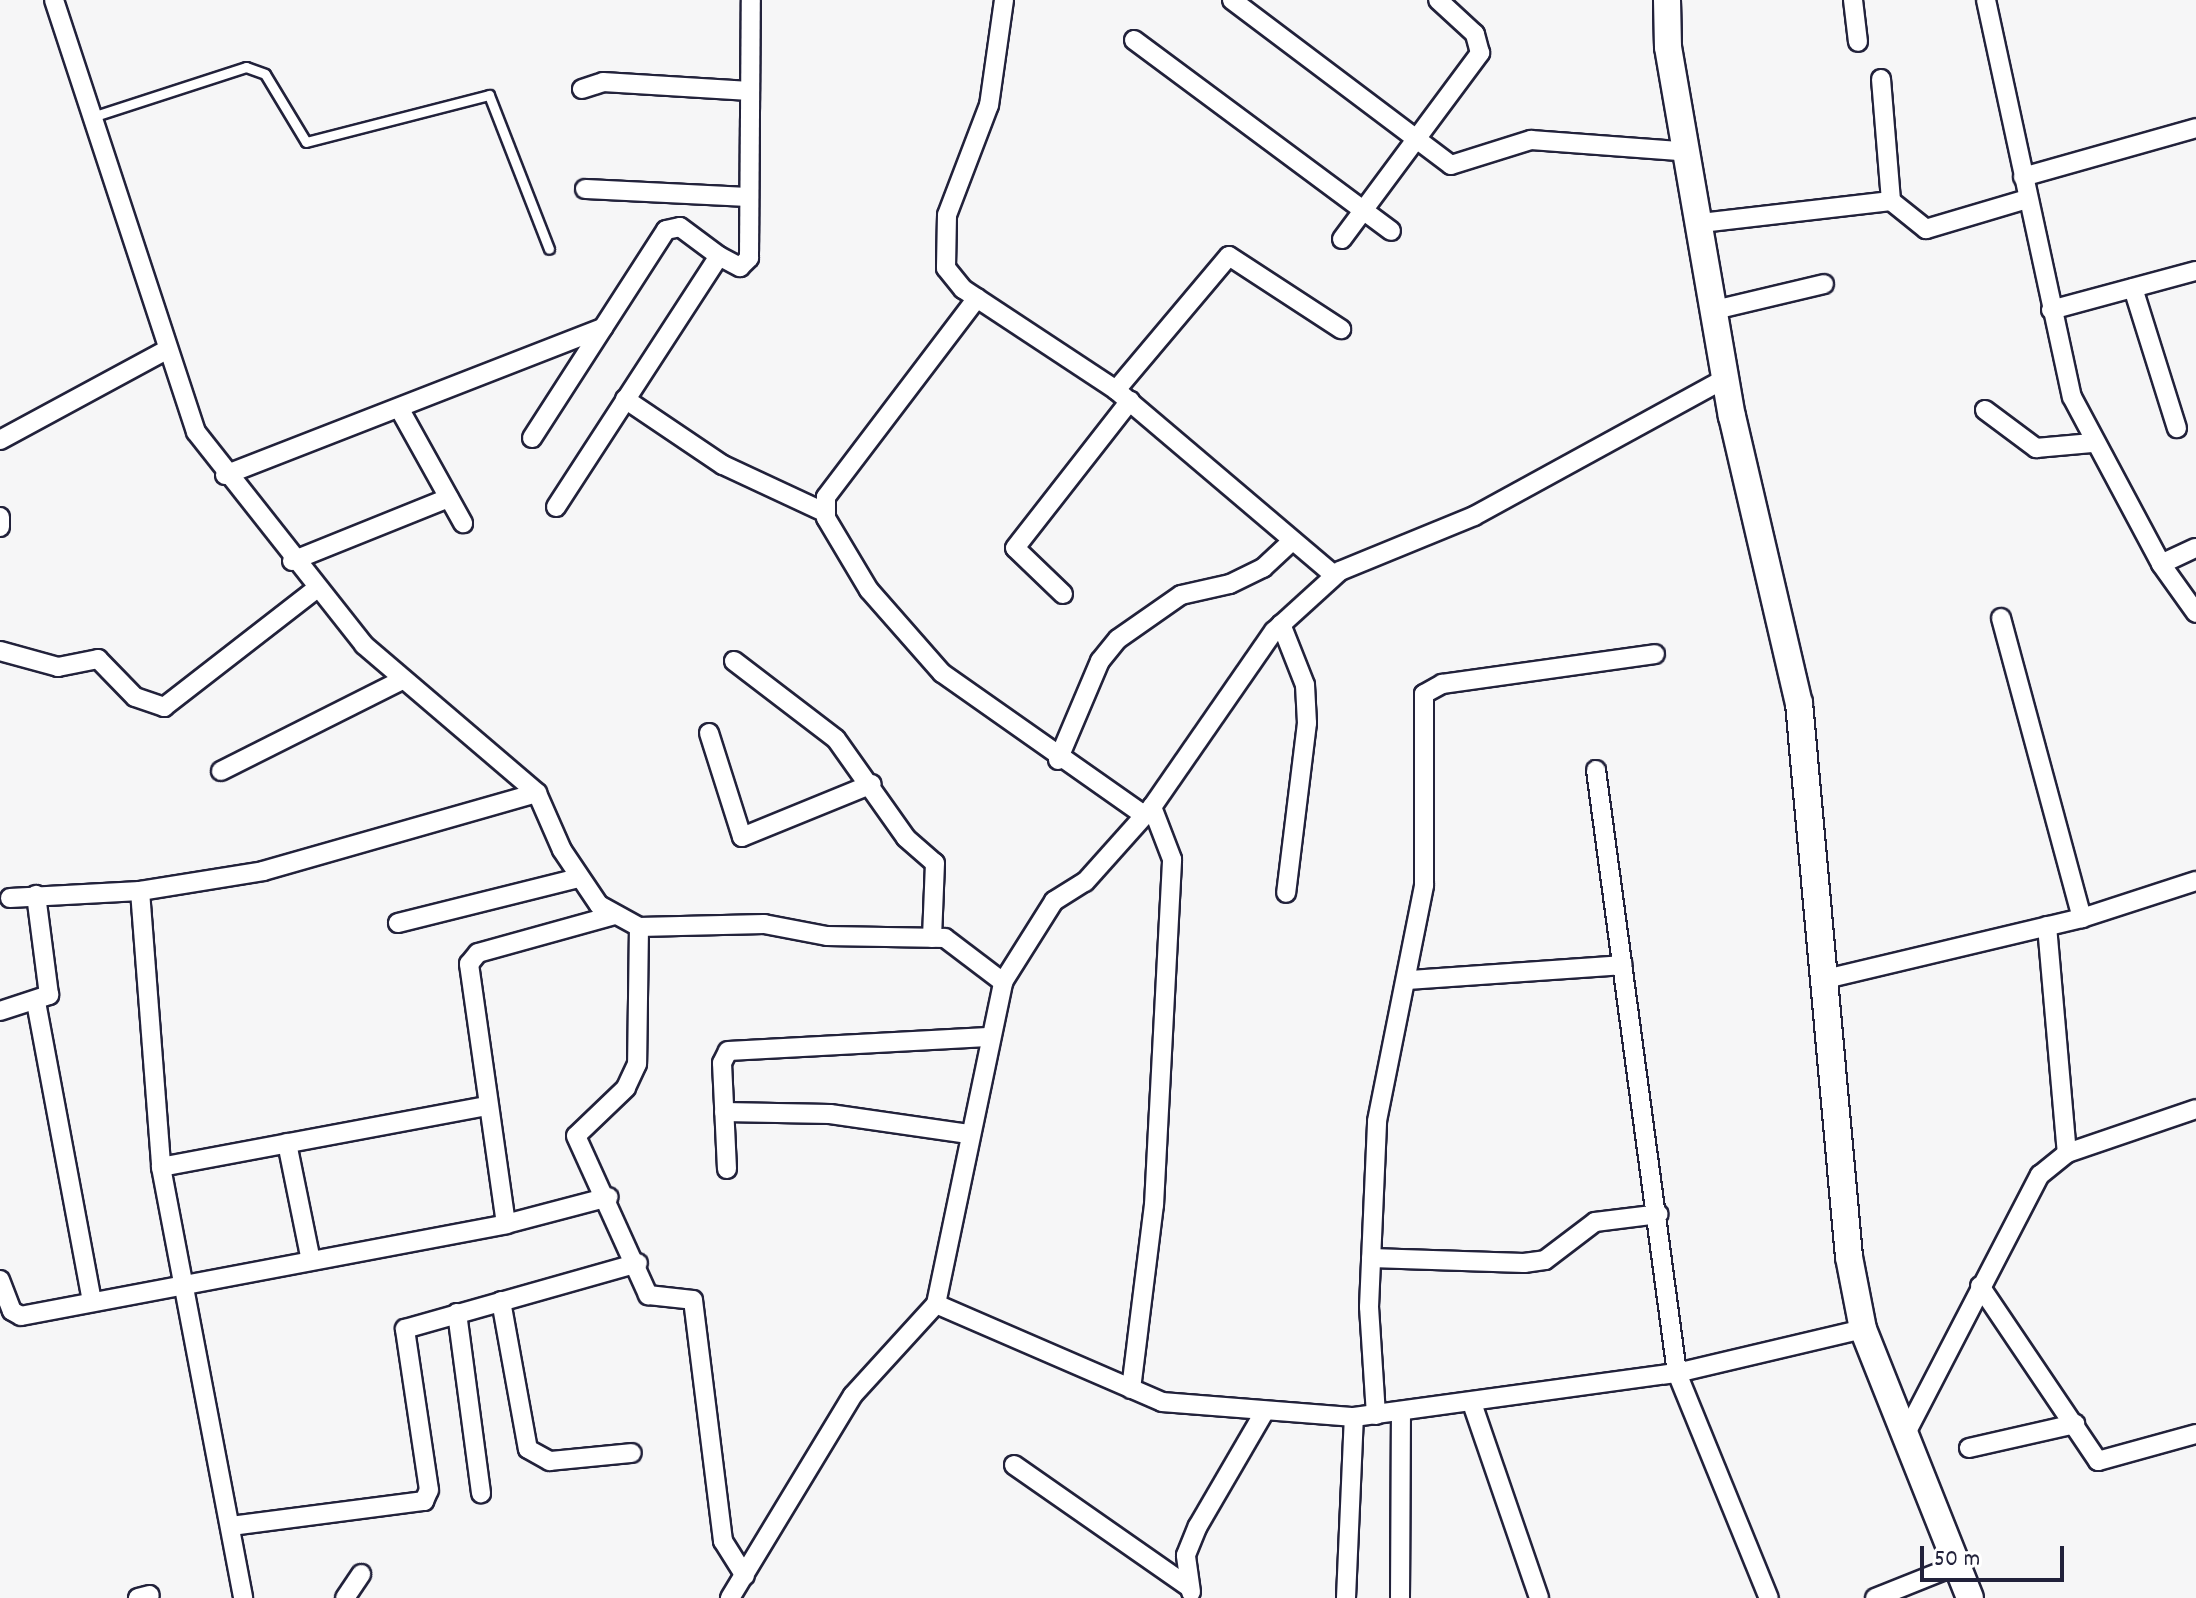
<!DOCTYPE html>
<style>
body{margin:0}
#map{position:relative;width:2196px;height:1598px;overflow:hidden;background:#f6f6f7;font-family:Dekko,sans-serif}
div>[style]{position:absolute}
.roads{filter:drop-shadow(2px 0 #22223b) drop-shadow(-2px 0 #22223b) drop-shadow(0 2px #22223b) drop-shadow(0 -2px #22223b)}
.lane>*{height:9px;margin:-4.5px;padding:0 4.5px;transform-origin:4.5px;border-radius:4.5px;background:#fff}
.street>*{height:18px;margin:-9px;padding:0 9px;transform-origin:9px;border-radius:9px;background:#fff}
.secondary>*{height:26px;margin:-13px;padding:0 13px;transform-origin:13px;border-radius:13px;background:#fff}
span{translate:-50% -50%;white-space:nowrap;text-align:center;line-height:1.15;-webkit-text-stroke:7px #fff;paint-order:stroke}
.scale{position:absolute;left:1920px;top:1546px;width:144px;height:36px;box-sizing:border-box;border:4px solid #22223b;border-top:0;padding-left:10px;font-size:24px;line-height:28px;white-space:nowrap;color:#22223b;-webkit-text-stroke:6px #fff;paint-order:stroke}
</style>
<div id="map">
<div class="roads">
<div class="lane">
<div style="left:92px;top:117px;width:162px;rotate:-18deg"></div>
<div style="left:246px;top:67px;width:20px;rotate:20deg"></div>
<div style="left:265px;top:74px;width:79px;rotate:58.9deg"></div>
<div style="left:306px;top:142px;width:189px;rotate:-14.4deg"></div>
<div style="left:489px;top:95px;width:165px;rotate:68.7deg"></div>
</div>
<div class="street">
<div style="left:54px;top:0;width:455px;rotate:71.8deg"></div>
<div style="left:196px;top:432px;width:271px;rotate:51.7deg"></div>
<div style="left:364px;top:645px;width:228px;rotate:40.5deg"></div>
<div style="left:537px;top:793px;width:62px;rotate:66.3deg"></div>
<div style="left:562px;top:850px;width:66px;rotate:56.1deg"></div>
<div style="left:599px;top:905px;width:46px;rotate:28.8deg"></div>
<div style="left:639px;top:927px;width:125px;rotate:-1.4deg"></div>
<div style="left:764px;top:924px;width:64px;rotate:10.8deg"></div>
<div style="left:827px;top:936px;width:118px;rotate:1deg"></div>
<div style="left:945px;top:938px;width:73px;rotate:37.2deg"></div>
<div style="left:1004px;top:0;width:106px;rotate:98.1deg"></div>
<div style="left:989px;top:105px;width:118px;rotate:110.9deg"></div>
<div style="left:947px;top:215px;width:53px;rotate:91.1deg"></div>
<div style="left:946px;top:268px;width:27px;rotate:51deg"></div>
<div style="left:963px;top:289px;width:183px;rotate:33.4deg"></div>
<div style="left:1232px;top:0;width:274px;rotate:37deg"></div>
<div style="left:1451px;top:165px;width:84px;rotate:-17.4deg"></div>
<div style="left:1531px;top:140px;width:158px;rotate:4.3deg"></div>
<div style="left:1853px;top:0;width:42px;rotate:83.2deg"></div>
<div style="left:1986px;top:0;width:406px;rotate:77.8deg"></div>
<div style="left:2072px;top:397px;width:189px;rotate:61.9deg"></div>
<div style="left:2161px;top:564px;width:60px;rotate:54.5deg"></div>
<div style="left:1134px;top:40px;width:320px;rotate:36.6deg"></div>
<div style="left:1881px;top:79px;width:122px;rotate:85.3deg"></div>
<div style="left:582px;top:89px;width:22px;rotate:-18deg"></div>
<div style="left:603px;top:82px;width:147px;rotate:3.5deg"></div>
<div style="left:2023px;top:177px;width:180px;rotate:-15.8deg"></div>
<div style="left:585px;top:189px;width:164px;rotate:2.8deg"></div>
<div style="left:1701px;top:223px;width:191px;rotate:-6.6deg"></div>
<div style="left:1891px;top:201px;width:45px;rotate:38.7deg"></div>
<div style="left:1926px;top:229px;width:105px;rotate:-16.5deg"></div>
<div style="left:1342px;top:239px;width:232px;rotate:-53.4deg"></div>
<div style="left:1480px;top:53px;width:20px;rotate:-105deg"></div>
<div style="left:1475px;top:34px;width:50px;rotate:-137.4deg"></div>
<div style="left:2133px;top:288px;width:147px;rotate:72.6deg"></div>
<div style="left:977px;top:298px;width:250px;rotate:127.2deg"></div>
<div style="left:826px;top:497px;width:21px;rotate:90deg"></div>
<div style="left:826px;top:518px;width:84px;rotate:59.2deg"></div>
<div style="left:869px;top:590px;width:111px;rotate:48.7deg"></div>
<div style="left:942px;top:673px;width:247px;rotate:35.1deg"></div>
<div style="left:1715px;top:310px;width:112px;rotate:-13.4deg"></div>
<div style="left:2051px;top:310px;width:150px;rotate:-15.1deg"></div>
<div style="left:625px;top:399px;width:118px;rotate:34deg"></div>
<div style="left:723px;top:465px;width:111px;rotate:25deg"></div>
<div style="left:399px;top:408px;width:132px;rotate:60.9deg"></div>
<div style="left:1985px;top:410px;width:64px;rotate:36.7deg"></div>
<div style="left:2036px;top:448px;width:56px;rotate:-5.1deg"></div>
<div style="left:532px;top:438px;width:247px;rotate:-57.2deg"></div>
<div style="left:666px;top:230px;width:14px;rotate:-12deg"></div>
<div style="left:680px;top:227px;width:49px;rotate:36.6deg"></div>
<div style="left:0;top:440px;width:191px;rotate:-28.4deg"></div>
<div style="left:225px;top:475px;width:406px;rotate:-21.3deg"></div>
<div style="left:556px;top:507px;width:299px;rotate:-57deg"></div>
<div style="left:719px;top:256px;width:24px;rotate:28deg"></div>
<div style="left:740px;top:267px;width:13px;rotate:-45deg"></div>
<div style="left:749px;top:258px;width:258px;rotate:-89.6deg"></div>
<div style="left:0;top:517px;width:10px;rotate:90deg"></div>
<div style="left:292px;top:561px;width:169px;rotate:-21.9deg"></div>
<div style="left:2161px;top:564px;width:38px;rotate:-25deg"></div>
<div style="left:1334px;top:575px;width:286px;rotate:-139.7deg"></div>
<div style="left:1116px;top:390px;width:175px;rotate:-49.9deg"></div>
<div style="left:1229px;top:256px;width:134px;rotate:33.1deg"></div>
<div style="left:1063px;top:594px;width:66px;rotate:-136.2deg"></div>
<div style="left:1015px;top:548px;width:187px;rotate:-52deg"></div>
<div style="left:2001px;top:618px;width:311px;rotate:74.9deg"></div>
<div style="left:1281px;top:624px;width:66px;rotate:68.5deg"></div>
<div style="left:1305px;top:685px;width:38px;rotate:87deg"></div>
<div style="left:1307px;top:723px;width:171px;rotate:97deg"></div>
<div style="left:0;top:651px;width:60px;rotate:15.4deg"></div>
<div style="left:58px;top:667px;width:41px;rotate:-11.3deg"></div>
<div style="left:98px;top:659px;width:53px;rotate:45.8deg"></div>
<div style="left:135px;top:697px;width:31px;rotate:19deg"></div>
<div style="left:164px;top:707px;width:191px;rotate:-37.8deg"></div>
<div style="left:734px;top:661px;width:128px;rotate:37.4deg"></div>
<div style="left:836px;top:739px;width:121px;rotate:54.7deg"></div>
<div style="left:906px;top:838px;width:38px;rotate:41deg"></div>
<div style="left:935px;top:863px;width:75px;rotate:92.3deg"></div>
<div style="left:709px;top:733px;width:109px;rotate:72.4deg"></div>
<div style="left:742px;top:837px;width:140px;rotate:-22.2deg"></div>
<div style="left:1058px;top:760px;width:108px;rotate:-67deg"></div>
<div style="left:1100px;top:661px;width:28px;rotate:-51deg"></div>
<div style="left:1118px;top:639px;width:77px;rotate:-34.9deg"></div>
<div style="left:1181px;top:595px;width:50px;rotate:-12.7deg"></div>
<div style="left:1230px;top:584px;width:37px;rotate:-26deg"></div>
<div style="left:1263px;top:568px;width:40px;rotate:-43deg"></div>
<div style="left:1596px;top:770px;width:608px;rotate:82.35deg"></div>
<div style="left:1677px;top:1373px;width:243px;rotate:67.8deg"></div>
<div style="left:221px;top:771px;width:200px;rotate:-26.7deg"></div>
<div style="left:140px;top:891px;width:277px;rotate:85.6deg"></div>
<div style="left:161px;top:1167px;width:439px;rotate:79.2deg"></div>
<div style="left:10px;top:898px;width:130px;rotate:-3.1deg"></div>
<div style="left:140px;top:891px;width:125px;rotate:-9.2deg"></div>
<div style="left:263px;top:871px;width:285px;rotate:-15.9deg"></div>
<div style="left:398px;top:923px;width:186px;rotate:-14deg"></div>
<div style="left:2047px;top:926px;width:228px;rotate:85deg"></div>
<div style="left:639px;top:927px;width:137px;rotate:90.8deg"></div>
<div style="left:637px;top:1064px;width:26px;rotate:115deg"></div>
<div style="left:626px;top:1088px;width:69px;rotate:136.2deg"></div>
<div style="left:576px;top:1136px;width:175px;rotate:65.6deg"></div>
<div style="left:648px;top:1295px;width:45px;rotate:6.3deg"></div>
<div style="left:693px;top:1300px;width:243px;rotate:82.9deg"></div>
<div style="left:723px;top:1541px;width:41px;rotate:57.8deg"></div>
<div style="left:1826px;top:979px;width:263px;rotate:-13.4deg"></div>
<div style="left:2082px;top:918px;width:120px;rotate:-18deg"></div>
<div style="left:1409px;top:980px;width:214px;rotate:-4deg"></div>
<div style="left:36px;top:1002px;width:305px;rotate:79.4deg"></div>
<div style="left:0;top:1011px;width:52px;rotate:-18.1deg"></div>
<div style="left:49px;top:995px;width:101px;rotate:-97.4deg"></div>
<div style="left:724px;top:1112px;width:106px;rotate:1.1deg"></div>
<div style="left:830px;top:1114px;width:140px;rotate:8.2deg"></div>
<div style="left:287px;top:1143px;width:120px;rotate:78.5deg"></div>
<div style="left:161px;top:1167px;width:331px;rotate:-10.6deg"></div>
<div style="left:727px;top:1169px;width:106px;rotate:-92.7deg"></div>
<div style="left:722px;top:1063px;width:13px;rotate:-63deg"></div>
<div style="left:728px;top:1051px;width:260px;rotate:-3.1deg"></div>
<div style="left:506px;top:1224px;width:263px;rotate:-98.1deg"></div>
<div style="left:469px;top:964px;width:14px;rotate:-51deg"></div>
<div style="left:478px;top:953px;width:142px;rotate:-15.5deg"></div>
<div style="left:1371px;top:1258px;width:153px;rotate:1.9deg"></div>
<div style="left:1524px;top:1263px;width:21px;rotate:-8deg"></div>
<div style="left:1545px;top:1260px;width:63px;rotate:-37.2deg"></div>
<div style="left:1595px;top:1222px;width:64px;rotate:-7.1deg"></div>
<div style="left:0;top:1280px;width:33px;rotate:69deg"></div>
<div style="left:12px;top:1311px;width:10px;rotate:29deg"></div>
<div style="left:21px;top:1316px;width:494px;rotate:-10.7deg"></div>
<div style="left:506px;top:1224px;width:106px;rotate:-14.7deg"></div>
<div style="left:1980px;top:1286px;width:211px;rotate:56deg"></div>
<div style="left:2098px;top:1461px;width:102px;rotate:-15.4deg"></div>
<div style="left:501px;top:1301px;width:150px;rotate:79.7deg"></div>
<div style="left:528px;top:1449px;width:25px;rotate:29deg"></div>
<div style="left:550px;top:1461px;width:82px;rotate:-5.6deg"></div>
<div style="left:936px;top:1304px;width:246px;rotate:23.4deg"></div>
<div style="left:1162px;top:1402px;width:193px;rotate:4.5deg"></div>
<div style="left:1354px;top:1417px;width:326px;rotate:-7.8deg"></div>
<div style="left:1677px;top:1373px;width:191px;rotate:-13.3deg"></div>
<div style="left:457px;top:1313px;width:182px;rotate:82.4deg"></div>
<div style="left:1131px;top:1389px;width:185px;rotate:-82.9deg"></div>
<div style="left:1154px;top:1205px;width:346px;rotate:-87deg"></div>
<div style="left:1172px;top:859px;width:56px;rotate:-111deg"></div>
<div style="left:1473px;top:1406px;width:203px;rotate:71deg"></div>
<div style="left:1376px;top:1415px;width:108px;rotate:-93.7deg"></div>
<div style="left:1369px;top:1307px;width:186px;rotate:-87.5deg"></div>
<div style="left:1377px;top:1121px;width:241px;rotate:-78.7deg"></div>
<div style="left:1424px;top:885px;width:191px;rotate:-90deg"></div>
<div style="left:1424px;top:694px;width:21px;rotate:-29deg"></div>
<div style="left:1442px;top:684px;width:215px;rotate:-8deg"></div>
<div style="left:1906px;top:1433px;width:291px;rotate:-62.6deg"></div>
<div style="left:2040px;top:1175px;width:35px;rotate:-39deg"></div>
<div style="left:2067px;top:1153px;width:136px;rotate:-18.8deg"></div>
<div style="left:1969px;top:1448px;width:109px;rotate:-12.8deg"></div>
<div style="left:1014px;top:1465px;width:213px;rotate:34.9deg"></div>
<div style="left:231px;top:1526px;width:195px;rotate:-7.4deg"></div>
<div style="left:424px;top:1501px;width:12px;rotate:-66deg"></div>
<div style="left:429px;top:1490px;width:163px;rotate:-98.5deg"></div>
<div style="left:405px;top:1329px;width:242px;rotate:-15.8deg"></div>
<div style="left:1191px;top:1592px;width:37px;rotate:-98deg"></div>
<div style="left:1186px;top:1555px;width:31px;rotate:-68deg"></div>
<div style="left:1198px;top:1526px;width:133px;rotate:-59.8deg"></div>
<div style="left:138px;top:1598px;width:12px;rotate:-14deg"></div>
<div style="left:345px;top:1598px;width:29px;rotate:-56deg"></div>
<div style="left:730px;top:1598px;width:237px;rotate:-58.8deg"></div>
<div style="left:853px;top:1395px;width:123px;rotate:-47.6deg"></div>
<div style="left:936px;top:1304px;width:329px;rotate:-78.2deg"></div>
<div style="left:1003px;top:982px;width:96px;rotate:-57.8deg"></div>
<div style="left:1054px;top:901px;width:36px;rotate:-32deg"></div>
<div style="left:1085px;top:882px;width:101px;rotate:-48.2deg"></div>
<div style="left:1152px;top:807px;width:214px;rotate:-55.3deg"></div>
<div style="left:1274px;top:631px;width:89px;rotate:-42.3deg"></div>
<div style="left:1340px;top:571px;width:145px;rotate:-22.3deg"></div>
<div style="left:1474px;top:516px;width:287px;rotate:-28.7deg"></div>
<div style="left:1346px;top:1598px;width:181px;rotate:-87.5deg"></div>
<div style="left:1400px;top:1598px;width:185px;rotate:-89.7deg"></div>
<div style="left:1875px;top:1598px;width:92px;rotate:-21.8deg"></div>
</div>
<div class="secondary">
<div style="left:1667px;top:0;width:47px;rotate:88.8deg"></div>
<div style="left:1668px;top:47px;width:375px;rotate:80.2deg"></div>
<div style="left:1732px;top:416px;width:295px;rotate:76.9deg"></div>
<div style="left:1799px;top:703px;width:556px;rotate:84.84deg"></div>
<div style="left:1849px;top:1257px;width:73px;rotate:79deg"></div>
<div style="left:1863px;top:1329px;width:289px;rotate:68.3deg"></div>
</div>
</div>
<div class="scale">50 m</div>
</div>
